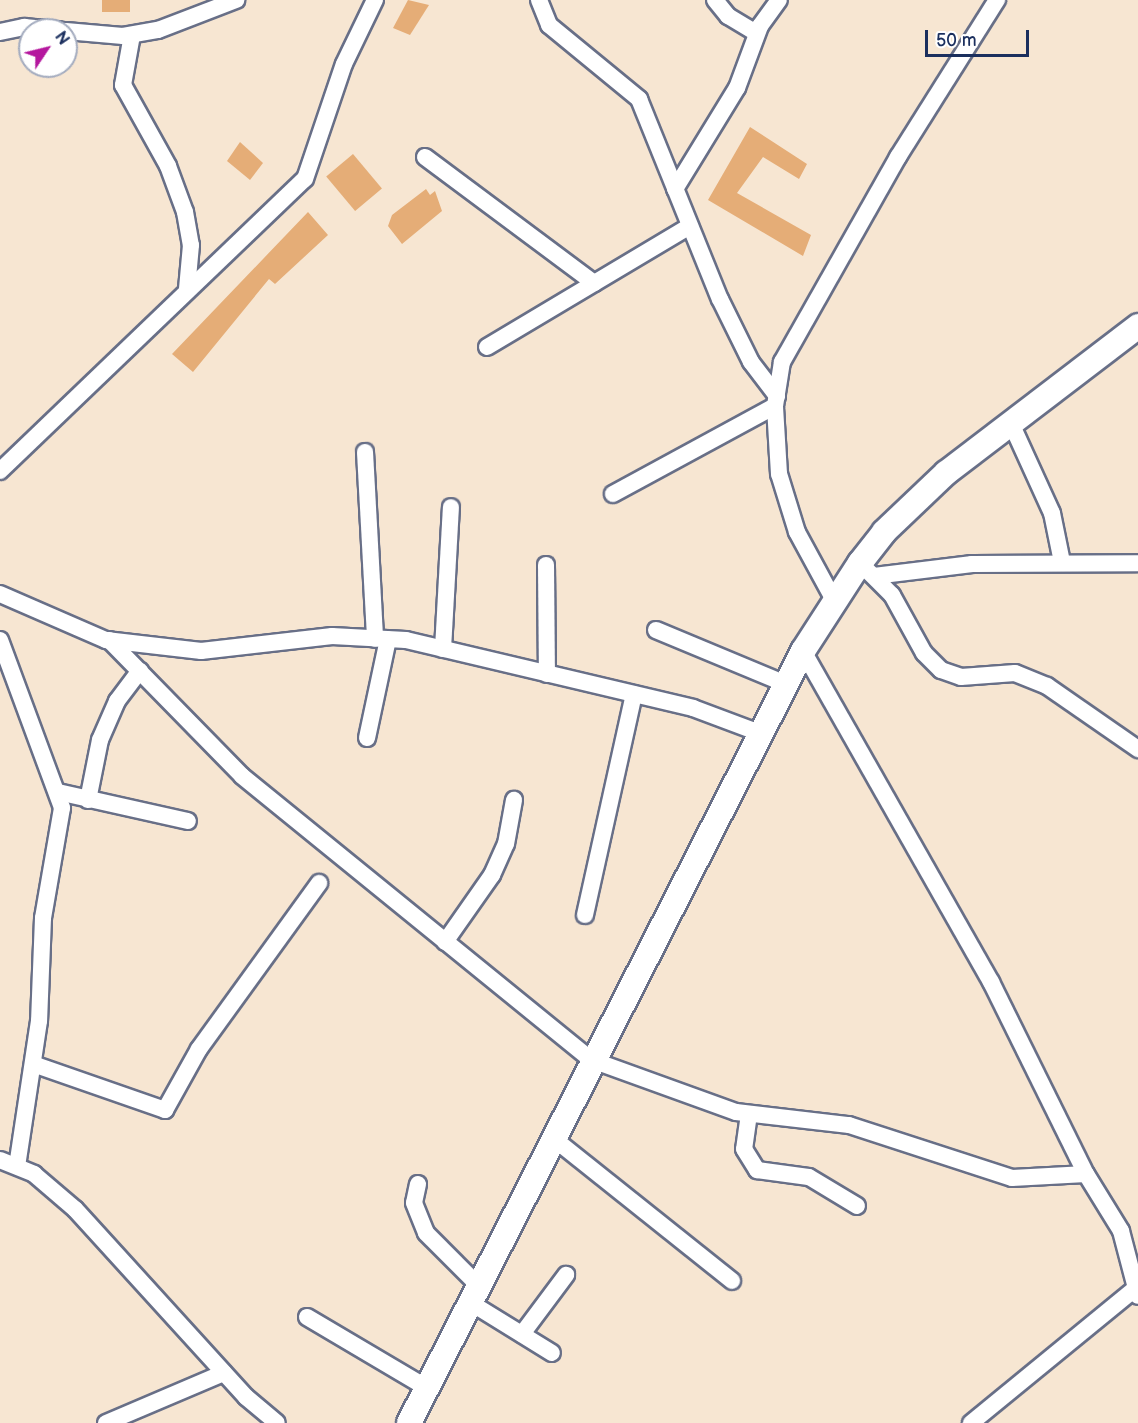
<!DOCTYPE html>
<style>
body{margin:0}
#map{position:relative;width:1138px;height:1423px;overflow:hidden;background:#f7e6d2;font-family:"Balsamiq Sans",sans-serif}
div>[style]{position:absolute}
.building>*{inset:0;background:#e5ad77;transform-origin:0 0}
.roads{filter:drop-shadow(2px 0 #686f87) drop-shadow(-2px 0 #686f87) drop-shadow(0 2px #686f87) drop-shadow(0 -2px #686f87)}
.street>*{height:16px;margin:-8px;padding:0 8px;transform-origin:8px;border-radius:8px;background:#fff}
.secondary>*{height:24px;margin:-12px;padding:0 12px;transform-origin:12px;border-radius:12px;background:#fff}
span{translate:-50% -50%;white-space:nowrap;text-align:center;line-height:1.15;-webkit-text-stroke:4.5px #fff;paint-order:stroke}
.north{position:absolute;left:18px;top:18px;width:60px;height:60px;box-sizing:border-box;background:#fff;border:2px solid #a4acbf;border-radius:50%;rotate:55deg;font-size:16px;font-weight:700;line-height:24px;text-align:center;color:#1b2f5e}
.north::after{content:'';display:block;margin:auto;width:21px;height:27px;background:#b5179e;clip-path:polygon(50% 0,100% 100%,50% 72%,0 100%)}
.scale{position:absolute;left:925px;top:30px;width:104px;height:27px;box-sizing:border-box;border:3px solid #1b2f5e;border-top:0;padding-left:8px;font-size:18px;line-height:21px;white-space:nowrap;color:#1b2f5e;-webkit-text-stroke:4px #fff;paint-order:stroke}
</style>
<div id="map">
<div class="building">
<div style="left:102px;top:0;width:28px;height:12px"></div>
<div style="clip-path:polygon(408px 0,429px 5px,410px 35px,393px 28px)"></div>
<div style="clip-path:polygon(750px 127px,807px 164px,799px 179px,763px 157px,737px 193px,811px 235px,803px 256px,708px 200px)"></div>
<div style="clip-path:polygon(240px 142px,263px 163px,250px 180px,227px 161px)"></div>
<div style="left:353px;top:154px;width:45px;height:35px;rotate:50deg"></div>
<div style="clip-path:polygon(426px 189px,430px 195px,435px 191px,442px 211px,402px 244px,388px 226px,392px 215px)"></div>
<div style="clip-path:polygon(308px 212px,328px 235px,275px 284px,269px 279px,193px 372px,172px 354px)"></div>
</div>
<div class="roads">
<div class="street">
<div style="left:539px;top:0;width:27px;rotate:68deg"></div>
<div style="left:549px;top:25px;width:117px;rotate:39.4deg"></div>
<div style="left:639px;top:99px;width:216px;rotate:68deg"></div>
<div style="left:720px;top:299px;width:70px;rotate:63.8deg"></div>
<div style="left:751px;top:362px;width:43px;rotate:52.6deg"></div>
<div style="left:715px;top:0;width:21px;rotate:51deg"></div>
<div style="left:728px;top:16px;width:33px;rotate:31deg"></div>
<div style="left:66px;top:31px;width:57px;rotate:5deg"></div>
<div style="left:123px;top:36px;width:36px;rotate:-10deg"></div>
<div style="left:158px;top:30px;width:84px;rotate:-21deg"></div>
<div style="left:0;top:32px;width:25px;rotate:-12deg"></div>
<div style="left:24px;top:27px;width:36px;rotate:5deg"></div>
<div style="left:132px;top:35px;width:51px;rotate:100.2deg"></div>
<div style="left:123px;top:85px;width:93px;rotate:60.9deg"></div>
<div style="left:168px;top:166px;width:49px;rotate:69.7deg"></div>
<div style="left:185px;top:212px;width:34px;rotate:80deg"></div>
<div style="left:191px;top:245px;width:44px;rotate:95.2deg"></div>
<div style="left:425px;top:157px;width:211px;rotate:36.7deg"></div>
<div style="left:675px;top:189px;width:119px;rotate:-58.5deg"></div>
<div style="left:737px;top:88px;width:66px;rotate:-69.6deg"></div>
<div style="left:760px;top:26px;width:32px;rotate:-54deg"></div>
<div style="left:487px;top:347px;width:236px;rotate:-30.8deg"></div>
<div style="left:1010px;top:421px;width:101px;rotate:65.5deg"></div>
<div style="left:1052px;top:513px;width:50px;rotate:78.5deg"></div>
<div style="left:365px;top:452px;width:187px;rotate:86.9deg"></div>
<div style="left:0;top:471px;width:422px;rotate:-43.8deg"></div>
<div style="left:305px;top:179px;width:121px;rotate:-71.3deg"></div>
<div style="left:344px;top:64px;width:71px;rotate:-64.2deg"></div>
<div style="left:613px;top:494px;width:184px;rotate:-28.5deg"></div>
<div style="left:860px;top:563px;width:45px;rotate:45deg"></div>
<div style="left:892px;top:595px;width:66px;rotate:61.1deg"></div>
<div style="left:924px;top:653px;width:24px;rotate:45deg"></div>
<div style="left:941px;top:670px;width:21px;rotate:19deg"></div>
<div style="left:961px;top:677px;width:54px;rotate:-4.2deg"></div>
<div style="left:1015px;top:673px;width:35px;rotate:22deg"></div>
<div style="left:1047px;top:686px;width:111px;rotate:34.7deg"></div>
<div style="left:546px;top:565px;width:109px;rotate:89.5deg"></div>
<div style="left:874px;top:576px;width:99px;rotate:-7deg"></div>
<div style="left:972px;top:564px;width:166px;rotate:-0.3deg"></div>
<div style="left:0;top:594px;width:116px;rotate:23.5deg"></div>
<div style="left:106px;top:640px;width:96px;rotate:6.6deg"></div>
<div style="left:201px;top:651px;width:132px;rotate:-6.5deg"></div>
<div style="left:332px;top:636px;width:74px;rotate:3.1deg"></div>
<div style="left:406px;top:640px;width:295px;rotate:13.3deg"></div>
<div style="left:693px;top:708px;width:72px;rotate:20.5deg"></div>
<div style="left:835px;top:602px;width:80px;rotate:-118.5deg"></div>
<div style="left:797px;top:532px;width:61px;rotate:-107.2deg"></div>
<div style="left:779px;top:474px;width:68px;rotate:-93.4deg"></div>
<div style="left:775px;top:406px;width:45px;rotate:-81deg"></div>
<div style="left:782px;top:362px;width:236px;rotate:-60.5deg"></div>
<div style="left:898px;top:157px;width:186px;rotate:-57.8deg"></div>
<div style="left:656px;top:630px;width:141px;rotate:22.6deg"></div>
<div style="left:0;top:640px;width:179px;rotate:69.7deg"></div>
<div style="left:62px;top:808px;width:112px;rotate:99.8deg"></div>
<div style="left:43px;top:918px;width:103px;rotate:92.2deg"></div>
<div style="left:39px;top:1021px;width:147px;rotate:98.6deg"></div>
<div style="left:109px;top:640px;width:190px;rotate:45.6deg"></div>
<div style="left:242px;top:776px;width:451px;rotate:39.1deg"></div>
<div style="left:592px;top:1060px;width:153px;rotate:19.9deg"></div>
<div style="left:736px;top:1112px;width:114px;rotate:6.6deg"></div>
<div style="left:849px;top:1125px;width:171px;rotate:18deg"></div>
<div style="left:1012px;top:1178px;width:74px;rotate:-3.1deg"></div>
<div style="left:443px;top:649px;width:142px;rotate:-86.8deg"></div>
<div style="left:803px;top:651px;width:381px;rotate:60.4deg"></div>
<div style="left:991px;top:982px;width:214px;rotate:63.7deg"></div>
<div style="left:1086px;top:1174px;width:67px;rotate:58.4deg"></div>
<div style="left:1121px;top:1231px;width:67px;rotate:75.3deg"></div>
<div style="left:367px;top:738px;width:101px;rotate:-78deg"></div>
<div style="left:58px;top:792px;width:133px;rotate:12.6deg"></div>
<div style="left:88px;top:800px;width:61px;rotate:-78.7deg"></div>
<div style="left:100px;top:740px;width:43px;rotate:-66.4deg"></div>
<div style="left:117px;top:701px;width:38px;rotate:-53deg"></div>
<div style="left:585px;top:915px;width:226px;rotate:-77.5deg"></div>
<div style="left:445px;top:942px;width:82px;rotate:-55deg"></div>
<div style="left:492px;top:875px;width:34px;rotate:-66deg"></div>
<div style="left:506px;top:844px;width:45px;rotate:-79.7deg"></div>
<div style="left:33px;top:1064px;width:140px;rotate:19.2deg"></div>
<div style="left:165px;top:1110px;width:70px;rotate:-60.9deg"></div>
<div style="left:199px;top:1049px;width:205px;rotate:-54.1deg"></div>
<div style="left:749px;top:1114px;width:35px;rotate:98deg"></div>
<div style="left:744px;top:1149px;width:25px;rotate:58deg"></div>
<div style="left:757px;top:1170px;width:52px;rotate:7.7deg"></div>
<div style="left:809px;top:1177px;width:56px;rotate:31.1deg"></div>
<div style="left:553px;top:1138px;width:229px;rotate:38.6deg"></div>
<div style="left:0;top:1160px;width:37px;rotate:22deg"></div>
<div style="left:34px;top:1174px;width:54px;rotate:40.5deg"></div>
<div style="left:75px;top:1209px;width:254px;rotate:47.7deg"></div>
<div style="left:246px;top:1397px;width:40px;rotate:40deg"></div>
<div style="left:418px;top:1184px;width:19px;rotate:102deg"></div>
<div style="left:414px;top:1203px;width:32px;rotate:68deg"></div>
<div style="left:426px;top:1233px;width:75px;rotate:45deg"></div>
<div style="left:471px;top:1303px;width:95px;rotate:31.7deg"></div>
<div style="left:307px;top:1317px;width:139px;rotate:30.6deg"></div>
<div style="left:522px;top:1334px;width:74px;rotate:-53.3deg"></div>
<div style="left:106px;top:1423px;width:128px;rotate:-23deg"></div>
<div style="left:971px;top:1423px;width:213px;rotate:-39.3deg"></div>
</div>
<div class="secondary">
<div style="left:409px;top:1423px;width:867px;rotate:-62.96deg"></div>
<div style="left:803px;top:651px;width:105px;rotate:-57.1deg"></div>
<div style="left:860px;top:563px;width:39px;rotate:-52deg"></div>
<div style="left:884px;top:532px;width:86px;rotate:-43.6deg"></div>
<div style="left:946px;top:473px;width:242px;rotate:-37.4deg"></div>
</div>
</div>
<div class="north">N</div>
<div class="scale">50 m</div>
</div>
